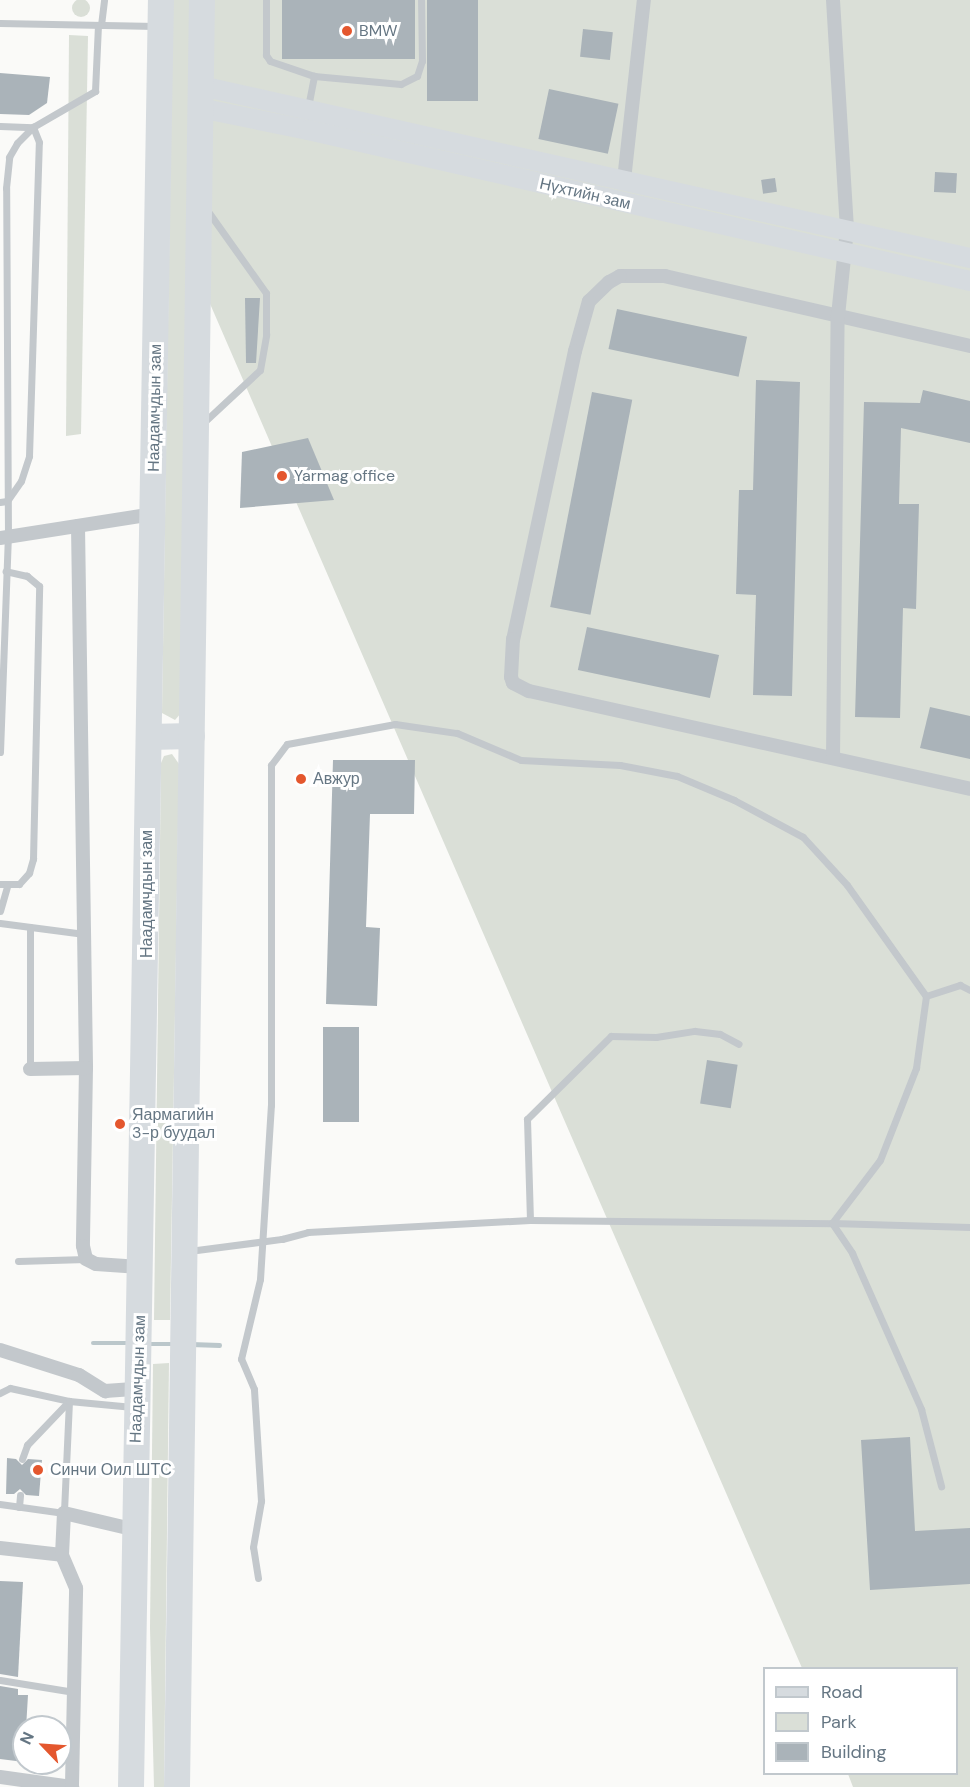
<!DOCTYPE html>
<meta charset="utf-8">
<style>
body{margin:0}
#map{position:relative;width:970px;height:1787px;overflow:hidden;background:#fafaf8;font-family:"DM Sans",sans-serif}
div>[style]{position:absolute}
.green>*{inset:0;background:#dadfd7}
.round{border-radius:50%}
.stream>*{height:4.5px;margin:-2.25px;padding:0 2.25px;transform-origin:2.25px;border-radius:2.25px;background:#bbc7cb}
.building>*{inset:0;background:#aab3b9;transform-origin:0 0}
.lane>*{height:7px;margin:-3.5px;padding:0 3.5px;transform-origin:3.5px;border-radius:3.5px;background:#c3c8cc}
.street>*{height:14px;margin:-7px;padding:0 7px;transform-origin:7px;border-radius:7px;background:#c3c8cc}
.secondary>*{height:20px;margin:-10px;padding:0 10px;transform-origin:10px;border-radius:10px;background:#d6dbdf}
.highway>*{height:26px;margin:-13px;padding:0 13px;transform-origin:13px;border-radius:13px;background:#d6dbdf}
.dots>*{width:16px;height:16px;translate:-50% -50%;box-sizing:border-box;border:3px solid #fff;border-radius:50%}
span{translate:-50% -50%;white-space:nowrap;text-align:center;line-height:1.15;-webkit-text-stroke:6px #fff;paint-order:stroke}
.poi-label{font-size:16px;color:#657683}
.left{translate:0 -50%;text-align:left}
.street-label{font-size:16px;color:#657683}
.legend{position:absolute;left:763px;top:1667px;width:195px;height:108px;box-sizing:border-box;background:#fff;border:2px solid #c1c8cd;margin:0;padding:8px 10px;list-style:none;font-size:18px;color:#657683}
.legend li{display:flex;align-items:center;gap:12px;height:30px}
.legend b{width:30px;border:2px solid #c1c8cd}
.north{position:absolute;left:12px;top:1715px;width:60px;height:60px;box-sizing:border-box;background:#fff;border:2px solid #c1c8cd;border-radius:50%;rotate:295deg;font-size:16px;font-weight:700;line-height:24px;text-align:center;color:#657683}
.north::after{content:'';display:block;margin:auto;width:21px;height:27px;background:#e4572e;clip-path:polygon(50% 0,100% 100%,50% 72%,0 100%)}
</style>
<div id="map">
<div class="green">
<div class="round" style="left:72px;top:-1px;width:18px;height:18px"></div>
<div style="clip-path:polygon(173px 0,970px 0,970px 1787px,853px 1787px,848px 1774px,956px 1774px,956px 1668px,802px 1668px,188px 253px,182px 712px,175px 720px,162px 713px)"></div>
<div style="clip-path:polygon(69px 35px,88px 36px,81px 434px,66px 436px)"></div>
<div style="clip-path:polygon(172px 754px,179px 764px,170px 1320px,154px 1320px,161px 763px,164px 756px)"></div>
<div style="clip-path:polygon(169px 1363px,164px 1787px,154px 1787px,150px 1628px,153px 1364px)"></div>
</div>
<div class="stream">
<div style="left:93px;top:1343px;width:36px"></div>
<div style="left:146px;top:1344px;width:28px"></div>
<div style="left:191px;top:1344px;width:28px;rotate:2deg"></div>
</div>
<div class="building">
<div style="left:282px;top:0;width:133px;height:59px"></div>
<div style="left:427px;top:0;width:51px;height:101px"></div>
<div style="left:583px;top:29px;width:30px;height:28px;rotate:6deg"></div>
<div style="clip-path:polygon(0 73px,50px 77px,47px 103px,29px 115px,0 114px)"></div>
<div style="left:549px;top:89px;width:71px;height:51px;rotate:12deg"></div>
<div style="left:935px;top:172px;width:22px;height:20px;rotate:3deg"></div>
<div style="left:775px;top:178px;width:14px;height:14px;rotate:82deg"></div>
<div style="clip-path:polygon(245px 298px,260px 298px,256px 363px,246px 363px)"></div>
<div style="left:617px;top:309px;width:133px;height:41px;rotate:12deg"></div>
<div style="clip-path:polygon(756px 380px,800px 382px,792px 696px,753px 695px,756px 595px,736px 594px,739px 490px,753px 490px)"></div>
<div style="clip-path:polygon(923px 390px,970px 401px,970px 443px,901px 428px,899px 504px,919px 504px,916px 609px,903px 608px,900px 718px,855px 717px,864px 402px,920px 403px)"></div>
<div style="left:592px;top:392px;width:41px;height:219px;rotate:11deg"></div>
<div style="clip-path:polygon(308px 438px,334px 500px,240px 508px,242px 452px)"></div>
<div style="left:587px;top:627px;width:135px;height:44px;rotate:12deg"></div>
<div style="clip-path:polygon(930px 707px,970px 716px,970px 759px,920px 748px)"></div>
<div style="clip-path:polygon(333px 760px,415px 760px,414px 814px,370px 814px,366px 927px,380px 928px,377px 1006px,326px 1004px)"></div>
<div style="left:323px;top:1027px;width:36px;height:95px"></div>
<div style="left:707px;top:1060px;width:31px;height:44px;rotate:9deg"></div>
<div style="clip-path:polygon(910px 1437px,915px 1531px,970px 1528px,970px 1584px,870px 1590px,861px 1440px)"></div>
<div style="clip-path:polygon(7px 1458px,16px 1459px,22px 1465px,28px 1459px,42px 1460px,39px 1496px,26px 1495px,20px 1489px,14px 1494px,6px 1494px)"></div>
<div style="clip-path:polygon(0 1581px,23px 1582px,18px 1677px,0 1674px)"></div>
<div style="clip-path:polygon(0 1686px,18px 1689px,18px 1695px,28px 1695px,24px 1762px,0 1759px)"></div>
</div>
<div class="lane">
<div style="left:266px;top:0;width:55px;rotate:90deg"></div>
<div style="left:266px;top:55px;width:7px;rotate:56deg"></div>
<div style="left:270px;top:61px;width:46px;rotate:18.8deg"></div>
<div style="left:314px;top:76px;width:87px;rotate:5.3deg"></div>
<div style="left:401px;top:84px;width:18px;rotate:-27deg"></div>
<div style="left:417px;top:76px;width:16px;rotate:-72deg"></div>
<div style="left:422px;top:61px;width:61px;rotate:-90.9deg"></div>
<div style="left:0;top:23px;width:156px;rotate:1.1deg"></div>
<div style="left:101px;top:25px;width:25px;rotate:-83deg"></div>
<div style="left:308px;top:107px;width:32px;rotate:-79deg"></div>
<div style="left:0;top:126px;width:33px;rotate:2deg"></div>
<div style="left:202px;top:424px;width:79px;rotate:-43deg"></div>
<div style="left:260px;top:370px;width:36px;rotate:-80deg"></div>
<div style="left:266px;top:335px;width:42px;rotate:-90deg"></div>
<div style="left:266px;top:293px;width:102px;rotate:-125.4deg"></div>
<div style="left:0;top:502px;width:7px;rotate:-8deg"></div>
<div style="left:7px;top:501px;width:24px;rotate:-55deg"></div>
<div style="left:21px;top:481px;width:26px;rotate:-72deg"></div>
<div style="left:29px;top:456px;width:314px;rotate:-88.2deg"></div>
<div style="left:39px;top:142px;width:16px;rotate:-112deg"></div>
<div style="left:0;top:752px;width:215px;rotate:-87.9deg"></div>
<div style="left:8px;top:537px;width:349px;rotate:-90.3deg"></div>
<div style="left:6px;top:188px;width:31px;rotate:-84deg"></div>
<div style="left:9px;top:157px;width:16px;rotate:-60deg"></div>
<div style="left:17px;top:143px;width:23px;rotate:-45deg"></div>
<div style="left:33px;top:127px;width:72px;rotate:-30.1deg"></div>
<div style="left:95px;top:91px;width:66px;rotate:-87.4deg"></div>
<div style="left:0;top:884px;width:19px"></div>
<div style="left:19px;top:884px;width:15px;rotate:-48deg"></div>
<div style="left:29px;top:873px;width:15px;rotate:-74deg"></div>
<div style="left:33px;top:859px;width:273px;rotate:-88.7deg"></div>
<div style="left:39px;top:586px;width:16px;rotate:-140deg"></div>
<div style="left:27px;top:576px;width:22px;rotate:-167deg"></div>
<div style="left:0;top:911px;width:25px;rotate:-74deg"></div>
<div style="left:0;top:923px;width:85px;rotate:7.5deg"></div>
<div style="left:30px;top:1069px;width:142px;rotate:-90deg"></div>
<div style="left:530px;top:1220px;width:302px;rotate:0.6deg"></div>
<div style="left:832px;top:1223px;width:79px;rotate:-52.7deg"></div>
<div style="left:880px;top:1160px;width:99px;rotate:-68.6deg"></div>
<div style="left:916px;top:1068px;width:73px;rotate:-82.1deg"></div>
<div style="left:832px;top:1223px;width:36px;rotate:56deg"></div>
<div style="left:852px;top:1253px;width:171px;rotate:66.1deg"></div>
<div style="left:921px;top:1409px;width:80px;rotate:75.4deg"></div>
<div style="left:832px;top:1223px;width:138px;rotate:1.7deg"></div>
<div style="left:189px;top:1251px;width:94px;rotate:-7.4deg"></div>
<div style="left:282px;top:1239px;width:27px;rotate:-15deg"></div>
<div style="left:308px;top:1232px;width:222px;rotate:-3.1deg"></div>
<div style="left:530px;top:1220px;width:101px;rotate:-91.7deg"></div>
<div style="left:527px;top:1119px;width:118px;rotate:-44.7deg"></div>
<div style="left:611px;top:1036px;width:45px;rotate:1.3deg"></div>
<div style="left:656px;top:1037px;width:39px;rotate:-9deg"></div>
<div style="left:695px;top:1031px;width:25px;rotate:7deg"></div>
<div style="left:720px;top:1034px;width:21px;rotate:28deg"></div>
<div style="left:18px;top:1261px;width:68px;rotate:-1.7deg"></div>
<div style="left:0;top:1393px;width:11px;rotate:-27deg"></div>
<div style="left:10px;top:1388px;width:60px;rotate:12.4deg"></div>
<div style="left:69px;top:1401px;width:112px;rotate:92.6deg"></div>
<div style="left:64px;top:1513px;width:65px;rotate:-172deg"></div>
<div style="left:22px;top:1459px;width:15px;rotate:-70deg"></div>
<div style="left:27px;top:1445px;width:61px;rotate:-46.3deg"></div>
<div style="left:69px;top:1401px;width:64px;rotate:5.4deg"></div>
<div style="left:19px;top:1507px;width:12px;rotate:-85deg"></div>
<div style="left:258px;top:1578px;width:31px;rotate:-99deg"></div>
<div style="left:253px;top:1547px;width:47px;rotate:-80.1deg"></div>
<div style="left:261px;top:1501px;width:112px;rotate:-93.6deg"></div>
<div style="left:254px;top:1389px;width:33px;rotate:-113deg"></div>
<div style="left:241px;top:1359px;width:82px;rotate:-76.6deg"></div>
<div style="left:260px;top:1279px;width:174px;rotate:-86.4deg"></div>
<div style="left:271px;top:1105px;width:340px;rotate:-90deg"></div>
<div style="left:271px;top:765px;width:26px;rotate:-53deg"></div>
<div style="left:287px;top:744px;width:110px;rotate:-10.5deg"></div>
<div style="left:395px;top:724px;width:63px;rotate:8.3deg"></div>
<div style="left:457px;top:733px;width:69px;rotate:22.9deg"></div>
<div style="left:521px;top:760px;width:99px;rotate:2.9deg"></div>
<div style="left:620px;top:765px;width:58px;rotate:10.9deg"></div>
<div style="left:677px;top:776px;width:62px;rotate:22.8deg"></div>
<div style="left:734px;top:800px;width:78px;rotate:28.2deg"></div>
<div style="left:803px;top:837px;width:65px;rotate:47.5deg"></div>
<div style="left:847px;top:885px;width:136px;rotate:54.6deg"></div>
<div style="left:926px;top:996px;width:36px;rotate:-18deg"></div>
<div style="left:960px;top:985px;width:11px;rotate:27deg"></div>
<div style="left:0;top:1680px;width:75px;rotate:9.2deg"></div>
</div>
<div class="street">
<div style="left:624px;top:180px;width:181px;rotate:-83.7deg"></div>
<div style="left:970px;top:346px;width:313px;rotate:-167.1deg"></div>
<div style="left:665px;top:276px;width:45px;rotate:180deg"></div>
<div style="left:620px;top:276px;width:13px;rotate:151deg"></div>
<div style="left:609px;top:282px;width:28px;rotate:136deg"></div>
<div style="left:589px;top:301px;width:52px;rotate:105.6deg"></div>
<div style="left:575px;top:351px;width:295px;rotate:102.1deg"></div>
<div style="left:513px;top:639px;width:38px;rotate:93deg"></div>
<div style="left:511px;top:677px;width:6px;rotate:72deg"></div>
<div style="left:513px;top:683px;width:18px;rotate:27deg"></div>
<div style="left:529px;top:691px;width:452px;rotate:12.5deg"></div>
<div style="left:78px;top:526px;width:542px;rotate:89.15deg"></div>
<div style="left:86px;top:1068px;width:178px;rotate:91deg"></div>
<div style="left:83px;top:1246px;width:13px;rotate:77deg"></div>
<div style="left:86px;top:1259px;width:11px;rotate:27deg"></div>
<div style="left:96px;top:1264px;width:44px;rotate:3.9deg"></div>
<div style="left:0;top:538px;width:156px;rotate:-8.9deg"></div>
<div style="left:833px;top:758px;width:442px;rotate:-89.4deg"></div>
<div style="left:838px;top:316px;width:87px;rotate:-84.1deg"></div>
<div style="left:847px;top:229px;width:229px;rotate:-93.5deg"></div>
<div style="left:30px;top:1069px;width:56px;rotate:-1deg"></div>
<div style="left:0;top:1350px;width:83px;rotate:17.6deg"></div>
<div style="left:79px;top:1375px;width:31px;rotate:32deg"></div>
<div style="left:105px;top:1391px;width:32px;rotate:-4deg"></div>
<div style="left:0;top:1548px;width:62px;rotate:6.4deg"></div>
<div style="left:0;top:1777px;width:73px;rotate:7.9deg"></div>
<div style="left:72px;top:1785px;width:197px;rotate:-88.8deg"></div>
<div style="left:76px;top:1588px;width:36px;rotate:-113deg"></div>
<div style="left:62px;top:1555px;width:42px;rotate:-87.3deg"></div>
<div style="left:64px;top:1513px;width:74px;rotate:13.3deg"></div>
</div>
<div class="secondary">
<div style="left:201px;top:86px;width:788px;rotate:12.61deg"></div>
<div style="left:200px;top:108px;width:110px;rotate:11.5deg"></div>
<div style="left:308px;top:130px;width:679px;rotate:12.85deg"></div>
</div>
<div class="highway">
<div style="left:149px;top:737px;width:43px;rotate:-1.3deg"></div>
<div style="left:131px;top:1787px;width:1787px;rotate:-89.04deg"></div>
<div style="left:177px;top:1787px;width:1787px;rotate:-89.2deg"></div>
</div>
<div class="dots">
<div style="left:347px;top:31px;background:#e4572e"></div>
<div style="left:282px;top:476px;background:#e4572e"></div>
<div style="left:301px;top:779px;background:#e4572e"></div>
<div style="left:120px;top:1124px;background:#e4572e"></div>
<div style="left:38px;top:1470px;background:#e4572e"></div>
</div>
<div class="poi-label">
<span class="left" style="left:359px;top:31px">BMW</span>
<span class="left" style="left:294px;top:476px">Yarmag office</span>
<span class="left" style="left:313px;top:779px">Авжур</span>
<span class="left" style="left:132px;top:1124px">Яармагийн<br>3-р буудал</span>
<span class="left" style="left:50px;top:1470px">Синчи Оил ШТС</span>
</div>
<div class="street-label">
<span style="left:585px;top:194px;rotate:13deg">Нүхтийн зам</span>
<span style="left:155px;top:408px;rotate:-89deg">Наадамчдын зам</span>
<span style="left:147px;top:894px;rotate:-90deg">Наадамчдын зам</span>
<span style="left:138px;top:1379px;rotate:-88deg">Наадамчдын зам</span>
</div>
<ul class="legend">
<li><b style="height:8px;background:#d6dbdf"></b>Road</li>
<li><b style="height:16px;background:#dadfd7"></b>Park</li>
<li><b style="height:16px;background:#aab3b9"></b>Building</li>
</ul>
<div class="north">N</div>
</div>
